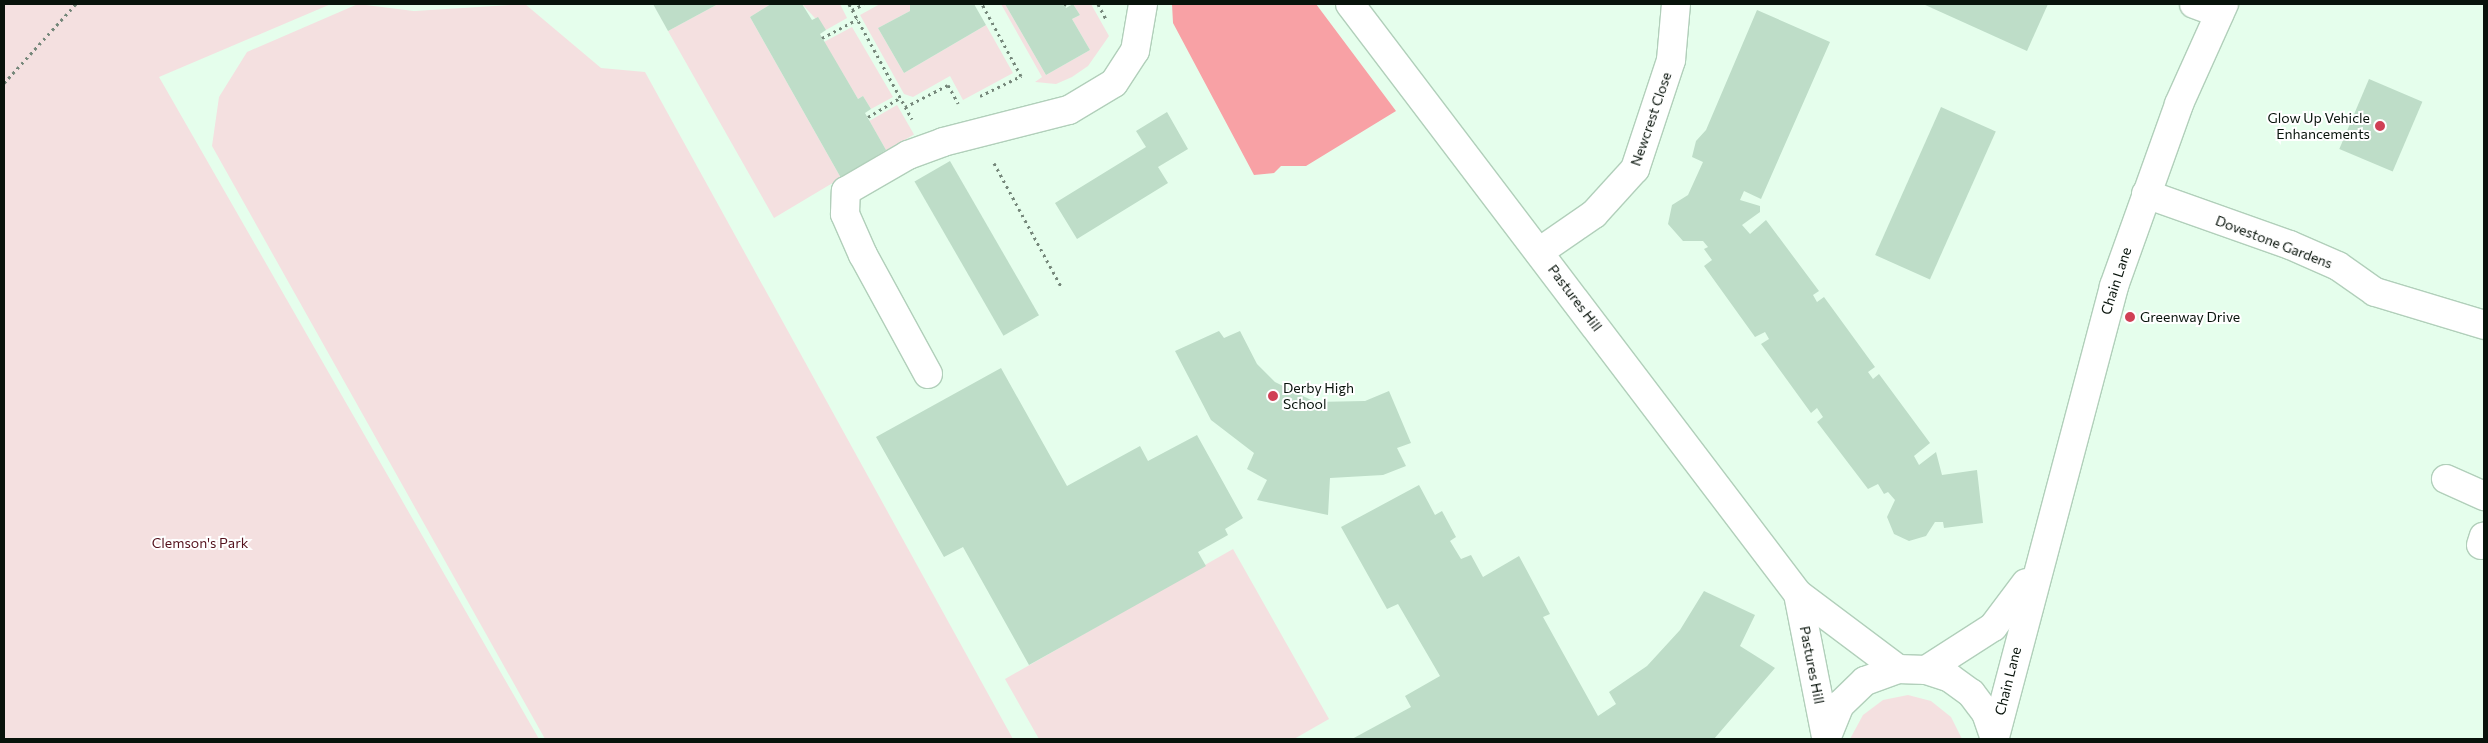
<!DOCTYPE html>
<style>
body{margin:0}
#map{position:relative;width:2488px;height:743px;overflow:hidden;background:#e5feec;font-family:Commissioner,sans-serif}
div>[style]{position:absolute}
.green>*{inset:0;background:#f4e0e0;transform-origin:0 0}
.forest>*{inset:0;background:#f8a1a5}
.building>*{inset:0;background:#beddc8;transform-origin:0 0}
.path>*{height:3px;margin-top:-1.5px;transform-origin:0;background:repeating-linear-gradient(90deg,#75877a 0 2.5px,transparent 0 6.5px)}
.roads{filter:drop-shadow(1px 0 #b1cfba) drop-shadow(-1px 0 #b1cfba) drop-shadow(0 1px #b1cfba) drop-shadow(0 -1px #b1cfba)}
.minor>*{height:28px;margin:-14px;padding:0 14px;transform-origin:14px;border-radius:14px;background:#fff}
.major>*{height:28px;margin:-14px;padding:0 14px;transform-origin:14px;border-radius:14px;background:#fff}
.dots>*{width:14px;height:14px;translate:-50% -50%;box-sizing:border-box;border:2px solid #fff;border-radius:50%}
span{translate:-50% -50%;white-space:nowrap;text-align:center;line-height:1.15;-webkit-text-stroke:4px #fff;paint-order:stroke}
.poi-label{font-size:14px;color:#08130b}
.right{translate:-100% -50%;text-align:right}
.left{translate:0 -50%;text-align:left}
.street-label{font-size:14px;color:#08130b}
.park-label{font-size:14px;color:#54121d}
.frame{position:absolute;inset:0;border:5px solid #08130b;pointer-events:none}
</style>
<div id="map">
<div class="green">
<div style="clip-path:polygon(4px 4px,331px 4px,159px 77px,539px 739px,4px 739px)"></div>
<div style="clip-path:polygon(358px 4px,414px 11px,525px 4px,601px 68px,645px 72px,1013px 739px,545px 739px,212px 146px,219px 97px,247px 52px)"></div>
<div style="clip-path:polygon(718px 4px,771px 4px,750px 17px,841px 178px,774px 218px,668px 31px)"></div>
<div style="clip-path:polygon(802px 4px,840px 4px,847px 18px,826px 30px)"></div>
<div style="clip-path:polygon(880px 4px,910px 4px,910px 11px,878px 28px,904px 73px,986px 25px,1013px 73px,963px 100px,950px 76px,913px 97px,904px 94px,860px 15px)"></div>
<div style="clip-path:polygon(1001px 4px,1005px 4px,1046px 75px,1090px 50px,1072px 19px,1080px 15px,1073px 4px,1091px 4px,1109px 36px,1088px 66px,1072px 77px,1056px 84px,1035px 82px,1042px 77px)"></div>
<div style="clip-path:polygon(852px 27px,893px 97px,871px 109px,863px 96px,858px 99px,824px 42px)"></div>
<div style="left:897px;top:105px;width:34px;height:32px;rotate:60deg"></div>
<div style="clip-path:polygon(1233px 549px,1329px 719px,1294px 739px,1039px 739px,1005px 679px)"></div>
<div style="clip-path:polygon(1908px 695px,1931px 701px,1951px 717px,1962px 739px,1850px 739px,1863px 715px,1883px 700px)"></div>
</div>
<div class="forest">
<div style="clip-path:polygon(1172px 4px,1316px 4px,1396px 111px,1306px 166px,1281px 166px,1274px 173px,1254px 175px,1173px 23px)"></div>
</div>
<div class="building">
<div style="clip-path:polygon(653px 4px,718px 4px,668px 31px)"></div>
<div style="clip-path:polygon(771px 4px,802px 4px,812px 20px,818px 17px,826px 30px,820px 34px,858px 99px,863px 96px,871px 109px,865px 113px,886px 150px,841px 178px,750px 17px)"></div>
<div style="clip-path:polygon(910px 4px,974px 4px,986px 25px,904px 73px,878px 28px,910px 11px)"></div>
<div style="clip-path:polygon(1005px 4px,1064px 4px,1066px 8px,1073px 4px,1080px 15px,1072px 19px,1090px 50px,1046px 75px)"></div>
<div style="clip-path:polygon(1923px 4px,2048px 4px,2027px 51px)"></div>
<div style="clip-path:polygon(1757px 10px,1830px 42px,1761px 199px,1744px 191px,1740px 200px,1760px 206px,1760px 212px,1742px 225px,1750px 234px,1766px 220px,1819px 291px,1813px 295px,1817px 302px,1824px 297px,1875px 367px,1868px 372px,1873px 379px,1879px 374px,1930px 443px,1914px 456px,1919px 465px,1936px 452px,1942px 475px,1977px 470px,1983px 523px,1944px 528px,1943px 522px,1935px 522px,1926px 536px,1909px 541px,1894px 534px,1887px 517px,1895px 500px,1888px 492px,1884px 494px,1878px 484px,1868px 489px,1817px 422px,1823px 417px,1817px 408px,1811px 413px,1761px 344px,1769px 339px,1765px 332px,1755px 337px,1704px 266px,1712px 260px,1704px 249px,1708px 247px,1703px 241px,1683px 241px,1668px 224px,1672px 205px,1688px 195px,1703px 162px,1692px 157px,1696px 141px,1706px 130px)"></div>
<div style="left:2369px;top:79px;width:58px;height:76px;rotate:23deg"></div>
<div style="left:1941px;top:107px;width:60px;height:162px;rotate:24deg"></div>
<div style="clip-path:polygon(1167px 112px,1188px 149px,1158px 167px,1168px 183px,1077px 239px,1055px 203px,1146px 147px,1136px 131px)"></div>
<div style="left:950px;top:161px;width:178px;height:41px;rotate:60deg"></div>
<div style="clip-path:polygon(1219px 331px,1224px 338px,1240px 331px,1257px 364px,1275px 382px,1315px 402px,1365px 401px,1389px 391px,1411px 443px,1397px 448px,1406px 466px,1383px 475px,1330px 478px,1328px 515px,1257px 500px,1267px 480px,1247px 469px,1254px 453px,1211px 420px,1175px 351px)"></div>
<div style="clip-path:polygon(1001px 368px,1067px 486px,1140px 446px,1148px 461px,1197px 435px,1243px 518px,1225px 529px,1228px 535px,1198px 552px,1206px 566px,1029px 665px,963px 547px,944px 557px,876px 437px)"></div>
<div style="clip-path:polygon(1419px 485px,1435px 515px,1442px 511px,1456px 537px,1450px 541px,1461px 559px,1471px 555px,1483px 577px,1519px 556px,1550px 614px,1543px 617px,1598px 716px,1616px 704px,1609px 692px,1647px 666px,1680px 630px,1704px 591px,1755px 615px,1740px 646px,1775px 668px,1714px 739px,1352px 739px,1411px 707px,1405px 696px,1440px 676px,1398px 604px,1387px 609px,1341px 527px)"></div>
</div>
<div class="path">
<div style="left:849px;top:4px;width:131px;rotate:61.3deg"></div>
<div style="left:1098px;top:4px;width:17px;rotate:62deg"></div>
<div style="left:1064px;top:5px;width:2px;rotate:-27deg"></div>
<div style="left:852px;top:10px;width:13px;rotate:-27deg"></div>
<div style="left:822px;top:38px;width:40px;rotate:-28deg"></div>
<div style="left:4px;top:83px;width:107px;rotate:-47.7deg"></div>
<div style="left:980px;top:96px;width:46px;rotate:-26deg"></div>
<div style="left:1021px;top:76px;width:82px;rotate:-118.4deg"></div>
<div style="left:905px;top:107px;width:48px;rotate:-27.1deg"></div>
<div style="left:948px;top:85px;width:21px;rotate:61deg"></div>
<div style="left:868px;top:117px;width:37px;rotate:-31deg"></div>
<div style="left:994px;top:163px;width:142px;rotate:61.5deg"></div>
</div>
<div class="roads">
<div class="minor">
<div style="left:1350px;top:4px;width:741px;rotate:52.79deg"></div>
<div style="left:1798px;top:594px;width:125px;rotate:36.9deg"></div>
<div style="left:2194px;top:4px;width:27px;rotate:20deg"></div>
<div style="left:2146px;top:194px;width:153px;rotate:19.5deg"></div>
<div style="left:2290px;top:245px;width:52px;rotate:23.6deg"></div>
<div style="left:2338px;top:266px;width:45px;rotate:35.1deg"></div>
<div style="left:2375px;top:292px;width:114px;rotate:16.8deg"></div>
<div style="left:1539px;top:252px;width:67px;rotate:-34.6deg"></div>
<div style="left:1594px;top:214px;width:61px;rotate:-47.7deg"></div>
<div style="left:1635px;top:169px;width:115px;rotate:-71.7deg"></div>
<div style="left:1671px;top:60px;width:56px;rotate:-84.9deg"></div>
<div style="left:928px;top:374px;width:136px;rotate:-118.6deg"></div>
<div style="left:863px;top:255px;width:45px;rotate:-113.7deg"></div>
<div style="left:845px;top:214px;width:23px;rotate:-88deg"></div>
<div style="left:846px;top:191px;width:72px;rotate:-30.1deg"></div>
<div style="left:908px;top:155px;width:37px;rotate:-20deg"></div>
<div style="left:943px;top:142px;width:130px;rotate:-14.3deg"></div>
<div style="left:1069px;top:110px;width:52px;rotate:-31deg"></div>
<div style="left:1114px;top:83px;width:38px;rotate:-57deg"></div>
<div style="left:1135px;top:51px;width:48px;rotate:-80.3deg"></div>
<div style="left:2446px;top:479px;width:42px;rotate:24.1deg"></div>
<div style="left:2481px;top:545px;width:9px;rotate:-72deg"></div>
<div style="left:1798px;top:594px;width:146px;rotate:78.9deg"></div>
<div style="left:1826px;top:739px;width:37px;rotate:-68deg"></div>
<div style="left:1840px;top:705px;width:35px;rotate:-44deg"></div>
<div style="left:1865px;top:681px;width:35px;rotate:-20deg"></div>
<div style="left:1898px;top:669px;width:28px;rotate:2deg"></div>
<div style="left:1926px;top:670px;width:25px;rotate:18deg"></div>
<div style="left:1950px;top:678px;width:26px;rotate:36deg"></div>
<div style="left:1971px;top:693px;width:25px;rotate:53deg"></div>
<div style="left:1986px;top:713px;width:28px;rotate:71deg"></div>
</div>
<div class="major">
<div style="left:1926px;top:670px;width:80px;rotate:-32.7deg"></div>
<div style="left:1993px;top:627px;width:55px;rotate:-53.1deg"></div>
<div style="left:1995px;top:737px;width:466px;rotate:-75.2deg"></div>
<div style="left:2114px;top:286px;width:193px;rotate:-70.3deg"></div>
<div style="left:2179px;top:104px;width:110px;rotate:-65.8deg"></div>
</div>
</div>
<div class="dots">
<div style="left:2380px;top:126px;background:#d04055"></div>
<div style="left:2130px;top:317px;background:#d04055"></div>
<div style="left:1273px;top:396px;background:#d04055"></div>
</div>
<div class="poi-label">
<span class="right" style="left:2370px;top:126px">Glow Up Vehicle<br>Enhancements</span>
<span class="left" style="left:2140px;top:317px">Greenway Drive</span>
<span class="left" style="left:1283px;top:396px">Derby High<br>School</span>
</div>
<div class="street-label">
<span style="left:1651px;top:119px;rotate:-71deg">Newcrest Close</span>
<span style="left:2274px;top:242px;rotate:21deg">Dovestone Gardens</span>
<span style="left:2116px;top:281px;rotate:-72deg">Chain Lane</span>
<span style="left:1575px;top:298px;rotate:53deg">Pastures Hill</span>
<span style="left:1812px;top:665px;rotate:79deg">Pastures Hill</span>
<span style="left:2008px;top:681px;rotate:-76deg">Chain Lane</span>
</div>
<div class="park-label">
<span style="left:200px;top:543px">Clemson's Park</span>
</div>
<div class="frame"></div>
</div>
